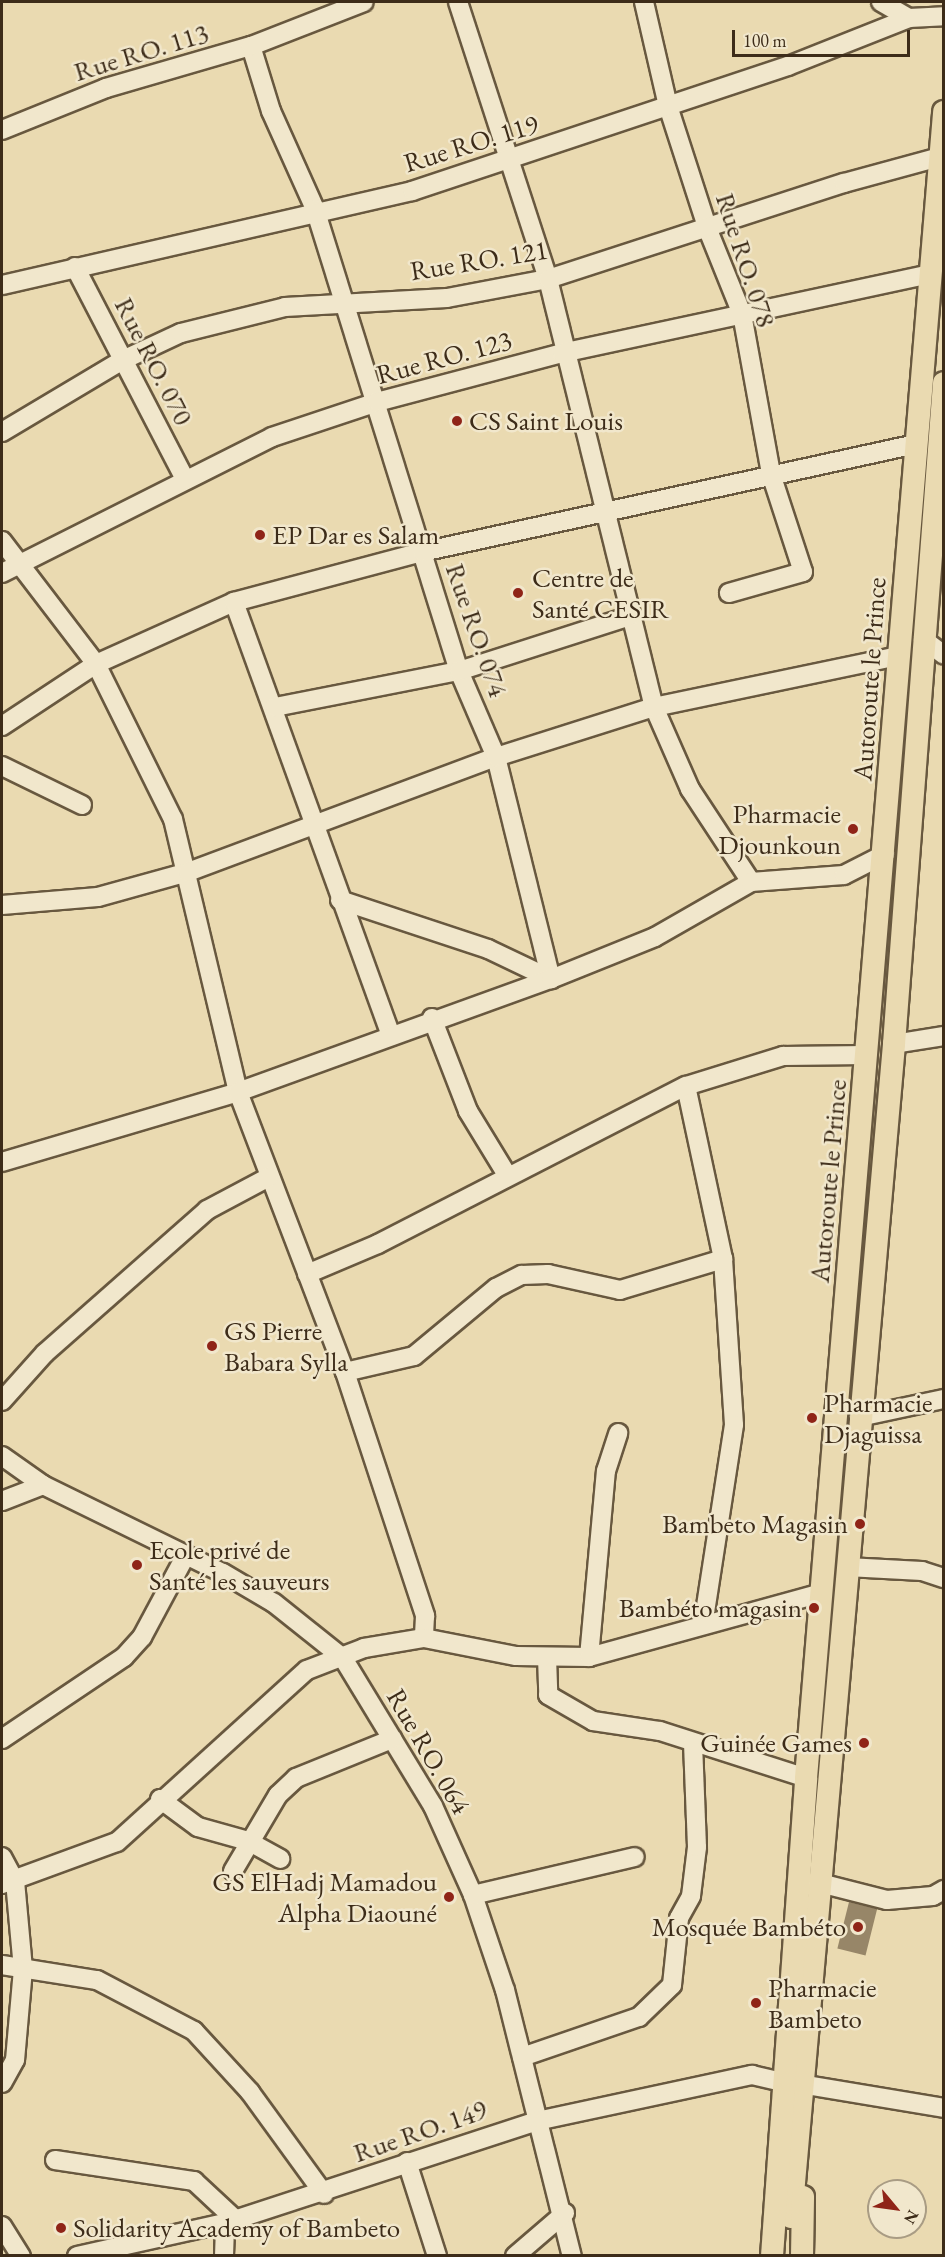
<!DOCTYPE html>
<meta charset="utf-8">
<style>
body{margin:0}
#map{position:relative;width:945px;height:2257px;overflow:hidden;background:#eadab1;font-family:"EB Garamond",serif}
div>[style]{position:absolute}
.building>*{inset:0;background:#978668;transform-origin:0 0}
.roads{filter:drop-shadow(2px 0 #68583f) drop-shadow(-2px 0 #68583f) drop-shadow(0 2px #68583f) drop-shadow(0 -2px #68583f)}
.minor>*{height:18px;margin:-9px;padding:0 9px;transform-origin:9px;border-radius:9px;background:#f1e7cc}
.major>*{height:22px;margin:-11px;padding:0 11px;transform-origin:11px;border-radius:11px;background:#eadab1}
.dots>*{width:16px;height:16px;translate:-50% -50%;box-sizing:border-box;border:3px solid #f1e7cc;border-radius:50%}
span{translate:-50% -50%;white-space:nowrap;text-align:center;line-height:1.15;-webkit-text-stroke:5px #f1e7cc;paint-order:stroke}
.street-label{font-size:27px;color:#3d2c19}
.poi-label{font-size:27px;color:#3d2c19}
.left{translate:0 -50%;text-align:left}
.right{translate:-100% -50%;text-align:right}
.frame{position:absolute;inset:0;border:3px solid #3d2c19;pointer-events:none}
.north{position:absolute;left:867px;top:2179px;width:60px;height:60px;box-sizing:border-box;background:#f1e7cc;border:2px solid #a99c84;border-radius:50%;rotate:119deg;font-size:16px;font-weight:700;line-height:24px;text-align:center;color:#3d2c19}
.north::after{content:'';display:block;margin:auto;width:21px;height:27px;background:#8f2418;clip-path:polygon(50% 0,100% 100%,50% 72%,0 100%)}
.scale{position:absolute;left:732px;top:30px;width:178px;height:27px;box-sizing:border-box;border:3px solid #3d2c19;border-top:0;padding-left:8px;font-size:18px;line-height:21px;white-space:nowrap;color:#3d2c19;-webkit-text-stroke:4px #f1e7cc;paint-order:stroke}
</style>
<div id="map">
<div class="building">
<div style="left:849px;top:1902px;width:29px;height:48px;rotate:14deg"></div>
</div>
<div class="roads">
<div class="minor">
<div style="left:458px;top:2px;width:291px;rotate:72deg"></div>
<div style="left:548px;top:279px;width:441px;rotate:76.1deg"></div>
<div style="left:654px;top:707px;width:90px;rotate:66.3deg"></div>
<div style="left:690px;top:789px;width:111px;rotate:56.7deg"></div>
<div style="left:644px;top:2px;width:107px;rotate:77deg"></div>
<div style="left:668px;top:106px;width:130px;rotate:72.1deg"></div>
<div style="left:708px;top:230px;width:91px;rotate:68deg"></div>
<div style="left:742px;top:314px;width:163px;rotate:79.7deg"></div>
<div style="left:771px;top:474px;width:103px;rotate:71.9deg"></div>
<div style="left:803px;top:572px;width:77px;rotate:164.2deg"></div>
<div style="left:881px;top:2px;width:32px;rotate:30deg"></div>
<div style="left:251px;top:46px;width:68px;rotate:72.9deg"></div>
<div style="left:271px;top:111px;width:107px;rotate:65.8deg"></div>
<div style="left:315px;top:209px;width:484px;rotate:72.7deg"></div>
<div style="left:459px;top:671px;width:94px;rotate:66.7deg"></div>
<div style="left:496px;top:757px;width:229px;rotate:76.1deg"></div>
<div style="left:2px;top:130px;width:112px;rotate:-22deg"></div>
<div style="left:106px;top:88px;width:151px;rotate:-16.2deg"></div>
<div style="left:251px;top:46px;width:121px;rotate:-21.3deg"></div>
<div style="left:75px;top:267px;width:239px;rotate:62.6deg"></div>
<div style="left:2px;top:285px;width:421px;rotate:-12.9deg"></div>
<div style="left:412px;top:191px;width:396px;rotate:-18.4deg"></div>
<div style="left:788px;top:66px;width:130px;rotate:-21.6deg"></div>
<div style="left:909px;top:18px;width:35px;rotate:-3deg"></div>
<div style="left:2px;top:432px;width:141px;rotate:-30.8deg"></div>
<div style="left:123px;top:360px;width:64px;rotate:-25deg"></div>
<div style="left:181px;top:333px;width:107px;rotate:-14deg"></div>
<div style="left:285px;top:307px;width:162px;rotate:-3.2deg"></div>
<div style="left:447px;top:298px;width:103px;rotate:-10.7deg"></div>
<div style="left:548px;top:279px;width:311px;rotate:-18deg"></div>
<div style="left:844px;top:183px;width:99px;rotate:-15.2deg"></div>
<div style="left:2px;top:541px;width:155px;rotate:52.6deg"></div>
<div style="left:96px;top:664px;width:173px;rotate:63.6deg"></div>
<div style="left:173px;top:819px;width:281px;rotate:76.6deg"></div>
<div style="left:238px;top:1092px;width:300px;rotate:69.1deg"></div>
<div style="left:345px;top:1372px;width:257px;rotate:71.8deg"></div>
<div style="left:425px;top:1616px;width:22px;rotate:93deg"></div>
<div style="left:2px;top:573px;width:302px;rotate:-26.7deg"></div>
<div style="left:272px;top:437px;width:111px;rotate:-18.4deg"></div>
<div style="left:377px;top:402px;width:191px;rotate:-14.8deg"></div>
<div style="left:562px;top:353px;width:376px;rotate:-12.1deg"></div>
<div style="left:234px;top:602px;width:459px;rotate:70.1deg"></div>
<div style="left:923px;top:639px;width:26px;rotate:37deg"></div>
<div style="left:275px;top:707px;width:187px;rotate:-11.1deg"></div>
<div style="left:459px;top:671px;width:180px;rotate:-17.8deg"></div>
<div style="left:2px;top:726px;width:113px;rotate:-33.4deg"></div>
<div style="left:96px;top:664px;width:151px;rotate:-24.2deg"></div>
<div style="left:234px;top:602px;width:195px;rotate:-14.9deg"></div>
<div style="left:422px;top:552px;width:506px;rotate:-12.33deg"></div>
<div style="left:2px;top:766px;width:89px;rotate:26deg"></div>
<div style="left:340px;top:900px;width:156px;rotate:18.3deg"></div>
<div style="left:488px;top:949px;width:70px;rotate:25.5deg"></div>
<div style="left:2px;top:905px;width:96px;rotate:-4.8deg"></div>
<div style="left:98px;top:897px;width:93px;rotate:-15.5deg"></div>
<div style="left:188px;top:872px;width:329px;rotate:-20.5deg"></div>
<div style="left:496px;top:757px;width:166px;rotate:-17.6deg"></div>
<div style="left:654px;top:707px;width:249px;rotate:-11.8deg"></div>
<div style="left:432px;top:1018px;width:100px;rotate:68.8deg"></div>
<div style="left:468px;top:1111px;width:75px;rotate:58.6deg"></div>
<div style="left:894px;top:1044px;width:51px;rotate:-9.1deg"></div>
<div style="left:686px;top:1086px;width:177px;rotate:77.9deg"></div>
<div style="left:723px;top:1259px;width:166px;rotate:86.2deg"></div>
<div style="left:734px;top:1425px;width:202px;rotate:98.8deg"></div>
<div style="left:2px;top:1162px;width:246px;rotate:-16.5deg"></div>
<div style="left:238px;top:1092px;width:333px;rotate:-19.9deg"></div>
<div style="left:551px;top:979px;width:112px;rotate:-22deg"></div>
<div style="left:655px;top:937px;width:111px;rotate:-29.8deg"></div>
<div style="left:751px;top:882px;width:93px;rotate:-4.3deg"></div>
<div style="left:844px;top:875px;width:46px;rotate:-27.1deg"></div>
<div style="left:307px;top:1274px;width:77px;rotate:-22.9deg"></div>
<div style="left:378px;top:1244px;width:346px;rotate:-27.2deg"></div>
<div style="left:686px;top:1086px;width:102px;rotate:-17.2deg"></div>
<div style="left:783px;top:1056px;width:84px;rotate:-0.7deg"></div>
<div style="left:345px;top:1372px;width:71px;rotate:-13.1deg"></div>
<div style="left:414px;top:1356px;width:107px;rotate:-39.7deg"></div>
<div style="left:496px;top:1288px;width:29px;rotate:-27deg"></div>
<div style="left:522px;top:1275px;width:26px;rotate:-2deg"></div>
<div style="left:548px;top:1274px;width:74px;rotate:12.5deg"></div>
<div style="left:620px;top:1290px;width:108px;rotate:-16.8deg"></div>
<div style="left:2px;top:1401px;width:64px;rotate:-48.1deg"></div>
<div style="left:45px;top:1353px;width:216px;rotate:-41.4deg"></div>
<div style="left:207px;top:1210px;width:70px;rotate:-28deg"></div>
<div style="left:859px;top:1417px;width:87px;rotate:-12deg"></div>
<div style="left:2px;top:1456px;width:50px;rotate:35.3deg"></div>
<div style="left:43px;top:1485px;width:200px;rotate:26.1deg"></div>
<div style="left:223px;top:1573px;width:59px;rotate:30.5deg"></div>
<div style="left:274px;top:1603px;width:88px;rotate:38.6deg"></div>
<div style="left:343px;top:1658px;width:173px;rotate:58.7deg"></div>
<div style="left:433px;top:1806px;width:98px;rotate:65.8deg"></div>
<div style="left:473px;top:1895px;width:100px;rotate:71.4deg"></div>
<div style="left:505px;top:1990px;width:274px;rotate:75.9deg"></div>
<div style="left:2px;top:1501px;width:44px;rotate:-21.3deg"></div>
<div style="left:847px;top:1567px;width:75px;rotate:3.1deg"></div>
<div style="left:922px;top:1571px;width:23px;rotate:18deg"></div>
<div style="left:547px;top:1657px;width:38px;rotate:88deg"></div>
<div style="left:548px;top:1695px;width:52px;rotate:30deg"></div>
<div style="left:593px;top:1721px;width:68px;rotate:8.5deg"></div>
<div style="left:660px;top:1731px;width:153px;rotate:17.8deg"></div>
<div style="left:589px;top:1657px;width:187px;rotate:-84.8deg"></div>
<div style="left:606px;top:1471px;width:40px;rotate:-72deg"></div>
<div style="left:2px;top:1739px;width:147px;rotate:-33.9deg"></div>
<div style="left:124px;top:1657px;width:27px;rotate:-48deg"></div>
<div style="left:142px;top:1637px;width:93px;rotate:-61.8deg"></div>
<div style="left:160px;top:1799px;width:47px;rotate:36.4deg"></div>
<div style="left:198px;top:1827px;width:52px;rotate:15.6deg"></div>
<div style="left:248px;top:1841px;width:37px;rotate:29deg"></div>
<div style="left:2px;top:1857px;width:27px;rotate:62deg"></div>
<div style="left:15px;top:1881px;width:88px;rotate:84.8deg"></div>
<div style="left:23px;top:1969px;width:91px;rotate:95deg"></div>
<div style="left:15px;top:2060px;width:26px;rotate:119deg"></div>
<div style="left:233px;top:1871px;width:88px;rotate:-59.4deg"></div>
<div style="left:278px;top:1795px;width:25px;rotate:-43deg"></div>
<div style="left:296px;top:1778px;width:104px;rotate:-22.1deg"></div>
<div style="left:816px;top:1882px;width:73px;rotate:14.2deg"></div>
<div style="left:887px;top:1900px;width:46px;rotate:-5deg"></div>
<div style="left:933px;top:1896px;width:13px;rotate:-29deg"></div>
<div style="left:2px;top:1884px;width:122px;rotate:-20.1deg"></div>
<div style="left:117px;top:1842px;width:256px;rotate:-42.2deg"></div>
<div style="left:307px;top:1670px;width:61px;rotate:-21.1deg"></div>
<div style="left:364px;top:1648px;width:61px;rotate:-9.5deg"></div>
<div style="left:424px;top:1638px;width:94px;rotate:11.1deg"></div>
<div style="left:516px;top:1656px;width:73px;rotate:0.8deg"></div>
<div style="left:589px;top:1657px;width:242px;rotate:-15.4deg"></div>
<div style="left:473px;top:1895px;width:166px;rotate:-13.2deg"></div>
<div style="left:2px;top:1965px;width:96px;rotate:9deg"></div>
<div style="left:97px;top:1980px;width:110px;rotate:27.7deg"></div>
<div style="left:194px;top:2031px;width:83px;rotate:47.4deg"></div>
<div style="left:250px;top:2092px;width:126px;rotate:54deg"></div>
<div style="left:522px;top:2057px;width:124px;rotate:-18.9deg"></div>
<div style="left:639px;top:2017px;width:46px;rotate:-44.1deg"></div>
<div style="left:672px;top:1985px;width:67px;rotate:-84deg"></div>
<div style="left:679px;top:1918px;width:25px;rotate:-61deg"></div>
<div style="left:691px;top:1896px;width:49px;rotate:-83deg"></div>
<div style="left:697px;top:1847px;width:104px;rotate:-92.2deg"></div>
<div style="left:801px;top:2084px;width:145px;rotate:9.5deg"></div>
<div style="left:55px;top:2160px;width:141px;rotate:8.6deg"></div>
<div style="left:194px;top:2181px;width:57px;rotate:42.9deg"></div>
<div style="left:407px;top:2162px;width:99px;rotate:72.3deg"></div>
<div style="left:2px;top:2226px;width:36px;rotate:58deg"></div>
<div style="left:77px;top:2256px;width:152px;rotate:-12.6deg"></div>
<div style="left:225px;top:2223px;width:328px;rotate:-18.1deg"></div>
<div style="left:537px;top:2121px;width:220px;rotate:-12.1deg"></div>
<div style="left:752px;top:2075px;width:32px;rotate:13deg"></div>
<div style="left:224px;top:2256px;width:33px;rotate:-88deg"></div>
<div style="left:515px;top:2256px;width:66px;rotate:-40.7deg"></div>
</div>
<div class="major">
<div style="left:791px;top:2217px;width:1178px;rotate:-84.98deg"></div>
<div style="left:894px;top:1044px;width:663px;rotate:-85.67deg"></div>
<div style="left:772px;top:2256px;width:479px;rotate:-85.9deg"></div>
<div style="left:806px;top:1778px;width:1672px;rotate:-85.26deg"></div>
<div style="left:802px;top:2256px;width:59px;rotate:-89deg"></div>
</div>
</div>
<div class="dots">
<div style="left:457px;top:421px;background:#8f2418"></div>
<div style="left:260px;top:535px;background:#8f2418"></div>
<div style="left:518px;top:593px;background:#8f2418"></div>
<div style="left:853px;top:829px;background:#8f2418"></div>
<div style="left:212px;top:1346px;background:#8f2418"></div>
<div style="left:812px;top:1418px;background:#8f2418"></div>
<div style="left:860px;top:1524px;background:#8f2418"></div>
<div style="left:137px;top:1565px;background:#8f2418"></div>
<div style="left:814px;top:1608px;background:#8f2418"></div>
<div style="left:864px;top:1743px;background:#8f2418"></div>
<div style="left:449px;top:1897px;background:#8f2418"></div>
<div style="left:858px;top:1927px;background:#8f2418"></div>
<div style="left:756px;top:2003px;background:#8f2418"></div>
<div style="left:61px;top:2228px;background:#8f2418"></div>
</div>
<div class="street-label">
<span style="left:141px;top:52px;rotate:-17deg">Rue RO. 113</span>
<span style="left:471px;top:143px;rotate:-17deg">Rue RO. 119</span>
<span style="left:479px;top:260px;rotate:-9deg">Rue RO. 121</span>
<span style="left:746px;top:260px;rotate:72deg">Rue RO. 078</span>
<span style="left:444px;top:357px;rotate:-15deg">Rue RO. 123</span>
<span style="left:154px;top:361px;rotate:63deg">Rue RO. 070</span>
<span style="left:477px;top:630px;rotate:71deg">Rue RO. 074</span>
<span style="left:869px;top:679px;rotate:-86deg">Autoroute le Prince</span>
<span style="left:828px;top:1181px;rotate:-85deg">Autoroute le Prince</span>
<span style="left:429px;top:1751px;rotate:60deg">Rue RO. 064</span>
<span style="left:420px;top:2131px;rotate:-19deg">Rue RO. 149</span>
</div>
<div class="poi-label">
<span class="left" style="left:469px;top:421px">CS Saint Louis</span>
<span class="left" style="left:272px;top:535px">EP Dar es Salam</span>
<span class="left" style="left:532px;top:593px">Centre de<br>Santé CESIR</span>
<span class="right" style="left:841px;top:829px">Pharmacie<br>Djounkoun</span>
<span class="left" style="left:224px;top:1346px">GS Pierre<br>Babara Sylla</span>
<span class="left" style="left:824px;top:1418px">Pharmacie<br>Djaguissa</span>
<span class="right" style="left:848px;top:1524px">Bambeto Magasin</span>
<span class="left" style="left:149px;top:1565px">Ecole privé de<br>Santé les sauveurs</span>
<span class="right" style="left:802px;top:1608px">Bambéto magasin</span>
<span class="right" style="left:852px;top:1743px">Guinée Games</span>
<span class="right" style="left:437px;top:1897px">GS ElHadj Mamadou<br>Alpha Diaouné</span>
<span class="right" style="left:846px;top:1927px">Mosquée Bambéto</span>
<span class="left" style="left:768px;top:2003px">Pharmacie<br>Bambeto</span>
<span class="left" style="left:73px;top:2228px">Solidarity Academy of Bambeto</span>
</div>
<div class="frame"></div>
<div class="north">N</div>
<div class="scale">100 m</div>
</div>
